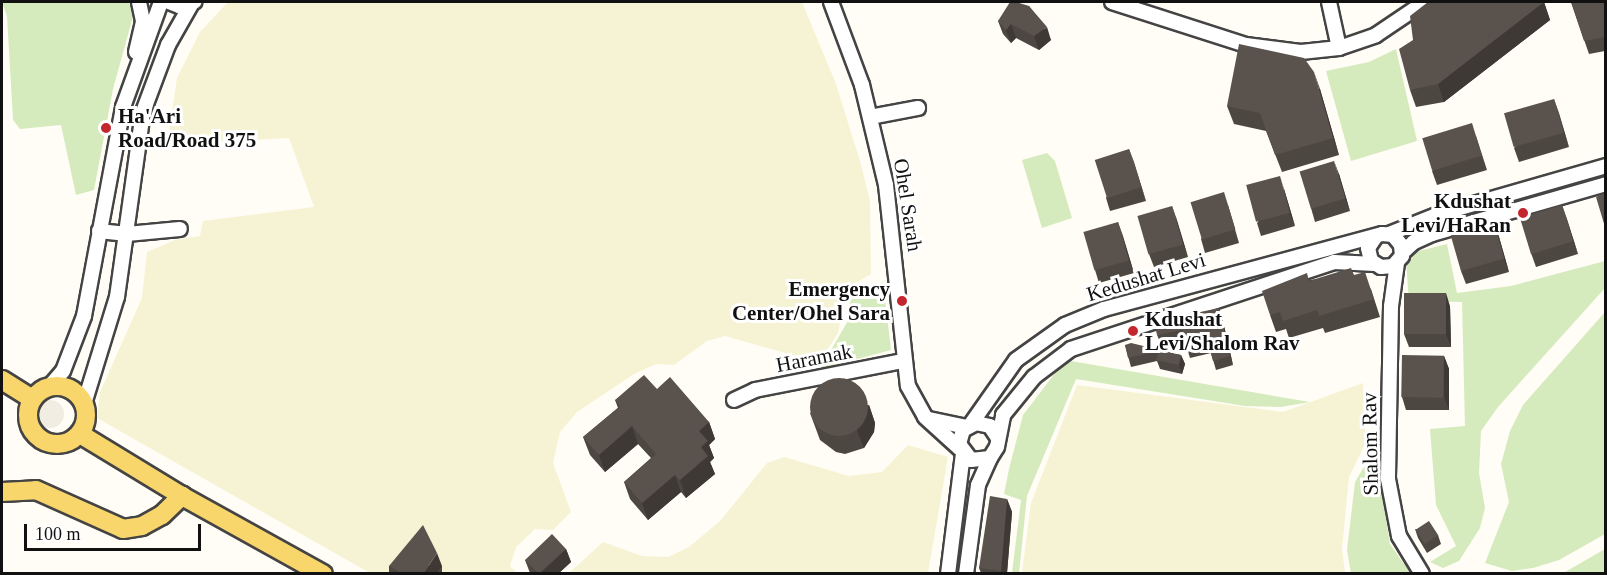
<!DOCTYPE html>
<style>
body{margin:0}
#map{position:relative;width:1607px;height:575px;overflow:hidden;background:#fffdf5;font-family:Georgia,serif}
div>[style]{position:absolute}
.farmland>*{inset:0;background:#f6f3d4}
.green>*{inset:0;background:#d5ebbd}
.plaza>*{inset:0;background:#f1ede2}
.round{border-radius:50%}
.roads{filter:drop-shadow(2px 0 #444) drop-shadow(-2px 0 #444) drop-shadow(0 2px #444) drop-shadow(0 -2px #444)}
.minor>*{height:14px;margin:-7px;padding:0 7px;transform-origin:7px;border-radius:7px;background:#fff}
.major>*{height:18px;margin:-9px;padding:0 9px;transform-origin:9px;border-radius:9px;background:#f9d66b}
.major>.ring{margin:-9px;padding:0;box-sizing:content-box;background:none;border:18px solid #f9d66b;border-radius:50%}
.wall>*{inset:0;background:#4d4742;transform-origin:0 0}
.shaded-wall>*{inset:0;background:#3f3936}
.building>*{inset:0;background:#5a524d;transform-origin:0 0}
.dots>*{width:16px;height:16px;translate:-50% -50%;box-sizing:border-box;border:3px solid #fff;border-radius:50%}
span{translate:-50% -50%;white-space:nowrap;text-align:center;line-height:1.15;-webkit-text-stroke:6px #fff;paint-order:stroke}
.poi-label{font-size:21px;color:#111;font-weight:700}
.left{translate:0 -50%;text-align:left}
.right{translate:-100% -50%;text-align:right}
.street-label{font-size:21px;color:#111}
.frame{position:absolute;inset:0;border:3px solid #111;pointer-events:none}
.scale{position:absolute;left:24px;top:524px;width:177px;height:27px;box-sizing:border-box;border:3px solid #111;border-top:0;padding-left:8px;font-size:18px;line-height:21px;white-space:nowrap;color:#111;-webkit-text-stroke:4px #fff;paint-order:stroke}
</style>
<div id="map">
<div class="farmland">
<div style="clip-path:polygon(228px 2px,802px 2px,836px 84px,860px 161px,870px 201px,871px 274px,847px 288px,838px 333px,826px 352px,814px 361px,725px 336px,707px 341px,674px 365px,656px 364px,634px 374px,577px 412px,560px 432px,553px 463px,571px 512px,553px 530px,535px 529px,516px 547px,510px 566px,517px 573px,370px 573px,97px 418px,100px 392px,142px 298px,147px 252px,175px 240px,200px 236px,203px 221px,314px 207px,289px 138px,167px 145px,177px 78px,200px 32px)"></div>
<div style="clip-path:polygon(1363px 383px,1366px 442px,1349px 477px,1342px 549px,1345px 573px,1022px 573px,1031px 503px,1077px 385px,1283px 412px)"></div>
<div style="clip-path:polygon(908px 445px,948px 457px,928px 573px,569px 573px,603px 542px,642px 556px,668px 557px,689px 547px,720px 521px,767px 463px,784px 457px,849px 476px,882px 472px)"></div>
</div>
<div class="green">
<div style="clip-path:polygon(2px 2px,131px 2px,134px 13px,113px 89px,94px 190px,76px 195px,61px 125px,20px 129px,13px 120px,7px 16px)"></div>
<div style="clip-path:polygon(1396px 49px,1417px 141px,1351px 161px,1326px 71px,1369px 62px)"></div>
<div style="clip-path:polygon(1047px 153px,1055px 161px,1072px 218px,1042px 228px,1022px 160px)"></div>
<div style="clip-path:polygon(1447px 244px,1457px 293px,1511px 286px,1605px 261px,1605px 288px,1498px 407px,1481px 431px,1479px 473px,1485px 508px,1480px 528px,1459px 561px,1443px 568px,1430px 562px,1456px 546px,1436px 505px,1430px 429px,1465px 426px,1462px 302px,1409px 301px,1406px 261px,1415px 252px)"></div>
<div style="clip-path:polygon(883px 282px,891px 350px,820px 369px,849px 319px,850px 298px)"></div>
<div style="clip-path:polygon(1605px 312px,1605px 534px,1559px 560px,1533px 568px,1512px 571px,1485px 563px,1509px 502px,1501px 464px,1510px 431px,1523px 405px)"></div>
<div style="clip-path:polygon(1065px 360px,1310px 402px,1281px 407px,1245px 406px,1076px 379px,1027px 496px,1019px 573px,1012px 573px,1021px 500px,1004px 494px,1009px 469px,1023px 415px)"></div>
<div style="clip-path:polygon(1375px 448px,1390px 544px,1403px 563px,1418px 573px,1351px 574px,1347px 550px,1355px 482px)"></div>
<div style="clip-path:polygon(1605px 549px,1605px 573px,1560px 573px,1565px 572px)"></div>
</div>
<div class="plaza">
<div class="round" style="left:36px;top:400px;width:28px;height:28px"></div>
</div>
<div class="roads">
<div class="minor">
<div style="left:169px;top:2px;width:11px;rotate:22deg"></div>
<div style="left:179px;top:6px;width:16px;rotate:-15deg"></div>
<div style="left:831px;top:2px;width:89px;rotate:69.5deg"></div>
<div style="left:862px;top:85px;width:103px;rotate:76.5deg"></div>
<div style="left:886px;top:185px;width:202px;rotate:83.8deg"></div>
<div style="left:908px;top:386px;width:35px;rotate:61deg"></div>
<div style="left:925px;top:417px;width:47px;rotate:42.4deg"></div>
<div style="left:1112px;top:2px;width:141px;rotate:17.8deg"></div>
<div style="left:1246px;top:45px;width:55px;rotate:7.3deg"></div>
<div style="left:1301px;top:52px;width:38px;rotate:-6deg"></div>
<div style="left:1339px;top:48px;width:39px;rotate:-19deg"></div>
<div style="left:1376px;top:35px;width:59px;rotate:-34deg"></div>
<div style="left:1329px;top:2px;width:47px;rotate:77.7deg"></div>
<div style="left:136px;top:52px;width:32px;rotate:-77deg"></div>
<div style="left:143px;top:21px;width:19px;rotate:-102deg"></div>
<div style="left:870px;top:117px;width:49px;rotate:-10.6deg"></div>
<div style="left:99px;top:231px;width:28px;rotate:6deg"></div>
<div style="left:127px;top:234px;width:53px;rotate:-5.4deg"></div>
<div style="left:1389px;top:234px;width:54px;rotate:-21.8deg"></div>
<div style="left:1439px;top:214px;width:174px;rotate:-16deg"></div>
<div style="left:1402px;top:253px;width:16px;rotate:-43deg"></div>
<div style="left:1414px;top:242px;width:20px;rotate:-24deg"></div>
<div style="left:1432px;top:234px;width:181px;rotate:-16deg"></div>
<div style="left:1397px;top:263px;width:43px;rotate:97.9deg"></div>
<div style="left:1391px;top:306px;width:173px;rotate:91deg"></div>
<div style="left:1388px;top:479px;width:58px;rotate:79.1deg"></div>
<div style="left:1399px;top:536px;width:44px;rotate:58.8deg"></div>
<div style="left:49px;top:387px;width:21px;rotate:-49deg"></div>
<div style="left:63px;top:371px;width:59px;rotate:-69.1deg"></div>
<div style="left:84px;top:316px;width:213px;rotate:-79.4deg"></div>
<div style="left:123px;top:107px;width:112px;rotate:-70.1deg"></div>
<div style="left:734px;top:400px;width:23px;rotate:-25deg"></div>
<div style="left:755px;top:390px;width:151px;rotate:-11.1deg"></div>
<div style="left:84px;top:404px;width:112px;rotate:-72.9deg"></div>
<div style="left:117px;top:297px;width:187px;rotate:-82deg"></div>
<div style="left:143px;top:112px;width:72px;rotate:-69.5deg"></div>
<div style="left:168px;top:45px;width:48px;rotate:-60.3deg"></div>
<div style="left:929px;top:419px;width:39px;rotate:12deg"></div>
<div style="left:971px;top:424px;width:78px;rotate:-54.9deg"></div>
<div style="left:1016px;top:360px;width:60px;rotate:-35.5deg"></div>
<div style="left:1065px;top:325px;width:42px;rotate:-22.3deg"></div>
<div style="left:1104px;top:309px;width:288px;rotate:-15.1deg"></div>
<div style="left:1382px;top:234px;width:11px;rotate:5deg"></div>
<div style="left:1393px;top:235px;width:13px;rotate:51deg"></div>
<div style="left:1401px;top:245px;width:11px;rotate:85deg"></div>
<div style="left:1402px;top:256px;width:13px;rotate:132deg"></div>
<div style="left:1393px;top:266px;width:12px;rotate:175deg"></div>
<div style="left:1381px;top:267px;width:12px;rotate:-149deg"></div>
<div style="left:1371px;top:261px;width:13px;rotate:-103deg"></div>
<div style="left:1368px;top:248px;width:14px;rotate:-56deg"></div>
<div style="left:998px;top:438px;width:14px;rotate:-124deg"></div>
<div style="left:990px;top:426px;width:14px;rotate:-168deg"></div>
<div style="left:976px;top:423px;width:15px;rotate:152deg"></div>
<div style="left:963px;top:430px;width:15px;rotate:106deg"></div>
<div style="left:959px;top:444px;width:20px;rotate:53deg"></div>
<div style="left:971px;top:460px;width:19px;rotate:-6deg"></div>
<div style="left:990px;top:458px;width:13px;rotate:-58deg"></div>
<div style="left:997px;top:447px;width:33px;rotate:-79deg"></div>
<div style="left:1003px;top:415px;width:49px;rotate:-50.8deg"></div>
<div style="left:1034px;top:377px;width:46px;rotate:-37.1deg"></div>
<div style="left:1071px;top:349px;width:277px;rotate:-18.3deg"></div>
<div style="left:1334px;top:262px;width:41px;rotate:2.8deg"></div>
<div style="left:948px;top:574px;width:121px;rotate:-82.9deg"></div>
<div style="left:966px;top:574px;width:90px;rotate:-82.3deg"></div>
<div style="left:978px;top:485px;width:30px;rotate:-66deg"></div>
</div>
<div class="major">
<div style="left:2px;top:380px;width:36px;rotate:32deg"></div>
<div class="ring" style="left:28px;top:386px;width:40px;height:40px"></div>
<div style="left:80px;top:434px;width:119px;rotate:31.3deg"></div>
<div style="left:182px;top:496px;width:161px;rotate:29deg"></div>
<div style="left:2px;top:492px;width:34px;rotate:-3deg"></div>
<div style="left:36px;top:490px;width:95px;rotate:24.1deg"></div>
<div style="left:123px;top:529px;width:19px;rotate:-9deg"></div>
<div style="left:142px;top:526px;width:23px;rotate:-29deg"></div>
<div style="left:162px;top:515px;width:28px;rotate:-44deg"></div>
</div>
</div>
<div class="wall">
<div style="clip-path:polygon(1544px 2px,1550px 20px,1444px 102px,1416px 107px,1410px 90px)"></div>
<div style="clip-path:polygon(1571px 2px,1605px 3px,1605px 51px,1589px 54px)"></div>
<div style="clip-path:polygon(1029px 6px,1051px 40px,1039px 50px,1016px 38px,1011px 43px,1003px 34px,998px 21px)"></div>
<div style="clip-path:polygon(1320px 89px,1339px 155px,1282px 172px,1266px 131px,1234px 124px,1227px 106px)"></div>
<div style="clip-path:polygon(1554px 99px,1569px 147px,1519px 162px,1514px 148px)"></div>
<div style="clip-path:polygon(1476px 136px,1487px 170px,1437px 185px,1432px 171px)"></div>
<div style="clip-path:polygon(1129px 149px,1146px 201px,1110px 211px,1106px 198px)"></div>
<div style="clip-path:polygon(1339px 174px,1350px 211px,1315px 222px,1311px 208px)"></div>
<div style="clip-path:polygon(1284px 189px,1295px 226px,1261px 236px,1257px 223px)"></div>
<div style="clip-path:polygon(1228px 205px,1239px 243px,1205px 253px,1201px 239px)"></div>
<div style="clip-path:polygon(1562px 205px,1578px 254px,1536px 267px,1531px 253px)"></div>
<div style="clip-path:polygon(1172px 206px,1188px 257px,1154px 267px,1149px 254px)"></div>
<div style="clip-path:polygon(1118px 222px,1134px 273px,1099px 283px,1095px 270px)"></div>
<div style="clip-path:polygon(1494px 223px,1499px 237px,1509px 272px,1466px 284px,1461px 271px)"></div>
<div style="clip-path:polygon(1354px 275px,1371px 289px,1380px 317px,1325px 333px,1323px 328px,1289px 338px,1286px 329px,1276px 332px,1270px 315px,1309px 280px)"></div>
<div style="clip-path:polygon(1450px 306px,1451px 347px,1409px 347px,1404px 334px)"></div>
<div style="clip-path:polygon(1219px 308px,1222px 317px,1233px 365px,1216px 370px,1211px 353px,1190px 358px,1184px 339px,1161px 344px,1157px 335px)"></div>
<div style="clip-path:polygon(1125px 345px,1181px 355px,1185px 364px,1182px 374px,1160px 369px,1157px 361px,1131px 367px)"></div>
<div style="clip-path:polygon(1444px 356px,1449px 369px,1449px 410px,1406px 410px,1402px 397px)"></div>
<div style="clip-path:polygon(657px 389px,709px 422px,715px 439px,709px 445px,714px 458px,710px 462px,715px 474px,686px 498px,681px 492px,648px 520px,630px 499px,624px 482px,651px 458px,638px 444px,605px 472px,590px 455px,583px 437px,618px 408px,615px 400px)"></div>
<div style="clip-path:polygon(869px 405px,875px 423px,874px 432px,864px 448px,845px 454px,836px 452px,820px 440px,810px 413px)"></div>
<div style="clip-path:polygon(1007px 499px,1012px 512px,1007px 573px,981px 573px,979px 568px)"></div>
<div style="clip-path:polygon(1415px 529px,1438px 535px,1441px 544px,1427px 553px,1418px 538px)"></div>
<div style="clip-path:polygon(566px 549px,571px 562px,559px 573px,530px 573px,525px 560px)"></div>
<div style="left:389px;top:566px;width:53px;height:7px"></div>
</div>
<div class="shaded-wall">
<div style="clip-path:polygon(1539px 2px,1541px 2px,1542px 4px,1544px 2px,1550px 20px,1444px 102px,1438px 84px)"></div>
<div style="clip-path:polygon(1011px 24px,1016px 38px,1011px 43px,1006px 30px)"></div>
<div style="clip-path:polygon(1047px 27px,1051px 40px,1039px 50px,1034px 36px)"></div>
<div style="clip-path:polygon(1314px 72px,1320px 89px,1339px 155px,1333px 138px)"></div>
<div style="clip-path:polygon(1554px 99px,1559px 113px,1569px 147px,1564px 133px)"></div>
<div style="clip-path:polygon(1129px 149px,1134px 162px,1146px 201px,1141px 187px)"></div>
<div style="clip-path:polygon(1334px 161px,1339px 174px,1350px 211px,1345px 198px)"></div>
<div style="clip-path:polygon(1280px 176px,1284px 189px,1295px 226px,1290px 213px)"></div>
<div style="clip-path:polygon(1562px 205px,1567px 219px,1578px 254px,1573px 241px)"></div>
<div style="clip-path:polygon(1172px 206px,1177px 220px,1188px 257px,1183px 244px)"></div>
<div style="clip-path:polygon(1118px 222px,1123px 236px,1134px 273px,1129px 260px)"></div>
<div style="clip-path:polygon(1494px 223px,1499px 237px,1509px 272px,1504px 259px)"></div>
<div style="clip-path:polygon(1446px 293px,1450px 306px,1451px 347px,1446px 334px)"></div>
<div style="clip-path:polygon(1219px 308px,1222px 317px,1233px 365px,1230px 356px)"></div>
<div style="clip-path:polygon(1181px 355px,1185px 364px,1182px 374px,1179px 365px)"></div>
<div style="clip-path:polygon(1444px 356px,1449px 369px,1449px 410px,1444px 397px)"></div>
<div style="clip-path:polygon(869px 405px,875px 423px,874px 432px,864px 448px,857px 431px)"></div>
<div style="clip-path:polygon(709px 422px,715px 439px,709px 445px,714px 458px,710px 462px,715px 474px,686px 498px,680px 480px,701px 447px,699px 431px)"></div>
<div style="clip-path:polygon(632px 426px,638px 444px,605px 472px,599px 455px)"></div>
<div style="clip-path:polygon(675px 475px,681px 492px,648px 520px,642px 503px)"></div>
<div style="clip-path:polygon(1007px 499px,1012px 512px,1007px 573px,1002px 573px,1001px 571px)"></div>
<div style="clip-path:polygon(566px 549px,571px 562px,559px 573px,540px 573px)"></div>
<div style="clip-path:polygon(437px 553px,442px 566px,437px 573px,424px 573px)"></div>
</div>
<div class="building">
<div style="clip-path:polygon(1010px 2px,1016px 2px,1029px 6px,1047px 27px,1034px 36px,1011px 24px,1006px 30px,998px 21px)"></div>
<div style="clip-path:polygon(1428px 2px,1539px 2px,1538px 2px,1544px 2px,1438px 84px,1410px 90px,1399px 49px,1413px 40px,1410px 16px)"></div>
<div style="clip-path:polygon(1571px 2px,1605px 2px,1605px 37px,1584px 41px)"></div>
<div style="clip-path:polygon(1239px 44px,1304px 58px,1314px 72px,1333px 138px,1275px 155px,1260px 113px,1227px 106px)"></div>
<div style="left:1554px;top:99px;width:35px;height:52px;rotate:74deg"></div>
<div style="left:1472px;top:123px;width:34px;height:52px;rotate:73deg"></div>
<div style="left:1129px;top:149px;width:40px;height:36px;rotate:72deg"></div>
<div style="left:1334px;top:161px;width:39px;height:36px;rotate:73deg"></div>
<div style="left:1280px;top:176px;width:38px;height:35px;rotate:75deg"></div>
<div style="left:1224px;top:192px;width:39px;height:35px;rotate:73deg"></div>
<div style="clip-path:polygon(1605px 193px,1605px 227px,1596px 197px)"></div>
<div style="left:1562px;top:205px;width:38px;height:44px;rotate:73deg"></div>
<div style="left:1172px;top:206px;width:40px;height:36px;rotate:74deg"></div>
<div style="left:1118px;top:222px;width:40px;height:36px;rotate:74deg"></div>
<div style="left:1494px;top:223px;width:37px;height:45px;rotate:74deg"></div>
<div style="clip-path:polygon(1351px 268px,1354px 275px,1365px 272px,1374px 299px,1319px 316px,1317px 310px,1283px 321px,1280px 312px,1270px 315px,1262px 291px,1307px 273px,1309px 281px)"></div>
<div style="left:1404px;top:293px;width:42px;height:41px"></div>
<div style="clip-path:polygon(1219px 308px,1230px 356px,1213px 361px,1208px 343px,1187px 349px,1182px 330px,1157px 335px,1154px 322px)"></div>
<div style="clip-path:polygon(1131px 343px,1181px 355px,1179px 365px,1156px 360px,1159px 351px,1128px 358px,1125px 345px)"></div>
<div style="left:1402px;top:355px;width:42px;height:42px;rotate:1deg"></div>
<div style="clip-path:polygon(644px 375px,657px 389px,670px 377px,709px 422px,699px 431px,708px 441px,701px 447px,708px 456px,680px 480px,675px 475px,642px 503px,624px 482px,656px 454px,632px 426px,599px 455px,583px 437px,620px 406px,615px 400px)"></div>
<div class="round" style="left:810px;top:378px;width:58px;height:58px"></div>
<div style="clip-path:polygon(990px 496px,1007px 499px,1001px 571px,979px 568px)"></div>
<div style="left:1429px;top:521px;width:17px;height:16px;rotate:57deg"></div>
<div style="clip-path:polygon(423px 525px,437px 553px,424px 573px,402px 573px,389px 566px)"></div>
<div style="clip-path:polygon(552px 534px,566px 549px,540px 573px,538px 573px,525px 560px)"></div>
</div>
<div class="dots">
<div style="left:106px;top:128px;background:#c4262e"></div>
<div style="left:1523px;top:213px;background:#c4262e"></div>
<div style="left:902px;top:301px;background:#c4262e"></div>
<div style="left:1133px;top:331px;background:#c4262e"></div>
</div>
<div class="poi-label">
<span class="left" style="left:118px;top:128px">Ha'Ari<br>Road/Road 375</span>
<span class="right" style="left:1511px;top:213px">Kdushat<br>Levi/HaRan</span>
<span class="right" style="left:890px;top:301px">Emergency<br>Center/Ohel Sara</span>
<span class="left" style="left:1145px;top:331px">Kdushat<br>Levi/Shalom Rav</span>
</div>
<div class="street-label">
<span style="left:908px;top:205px;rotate:81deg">Ohel Sarah</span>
<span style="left:1146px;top:277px;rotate:-17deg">Kedushat Levi</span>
<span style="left:814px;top:358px;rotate:-11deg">Haramak</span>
<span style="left:1370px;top:444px;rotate:-91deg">Shalom Rav</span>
</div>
<div class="frame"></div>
<div class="scale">100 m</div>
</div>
